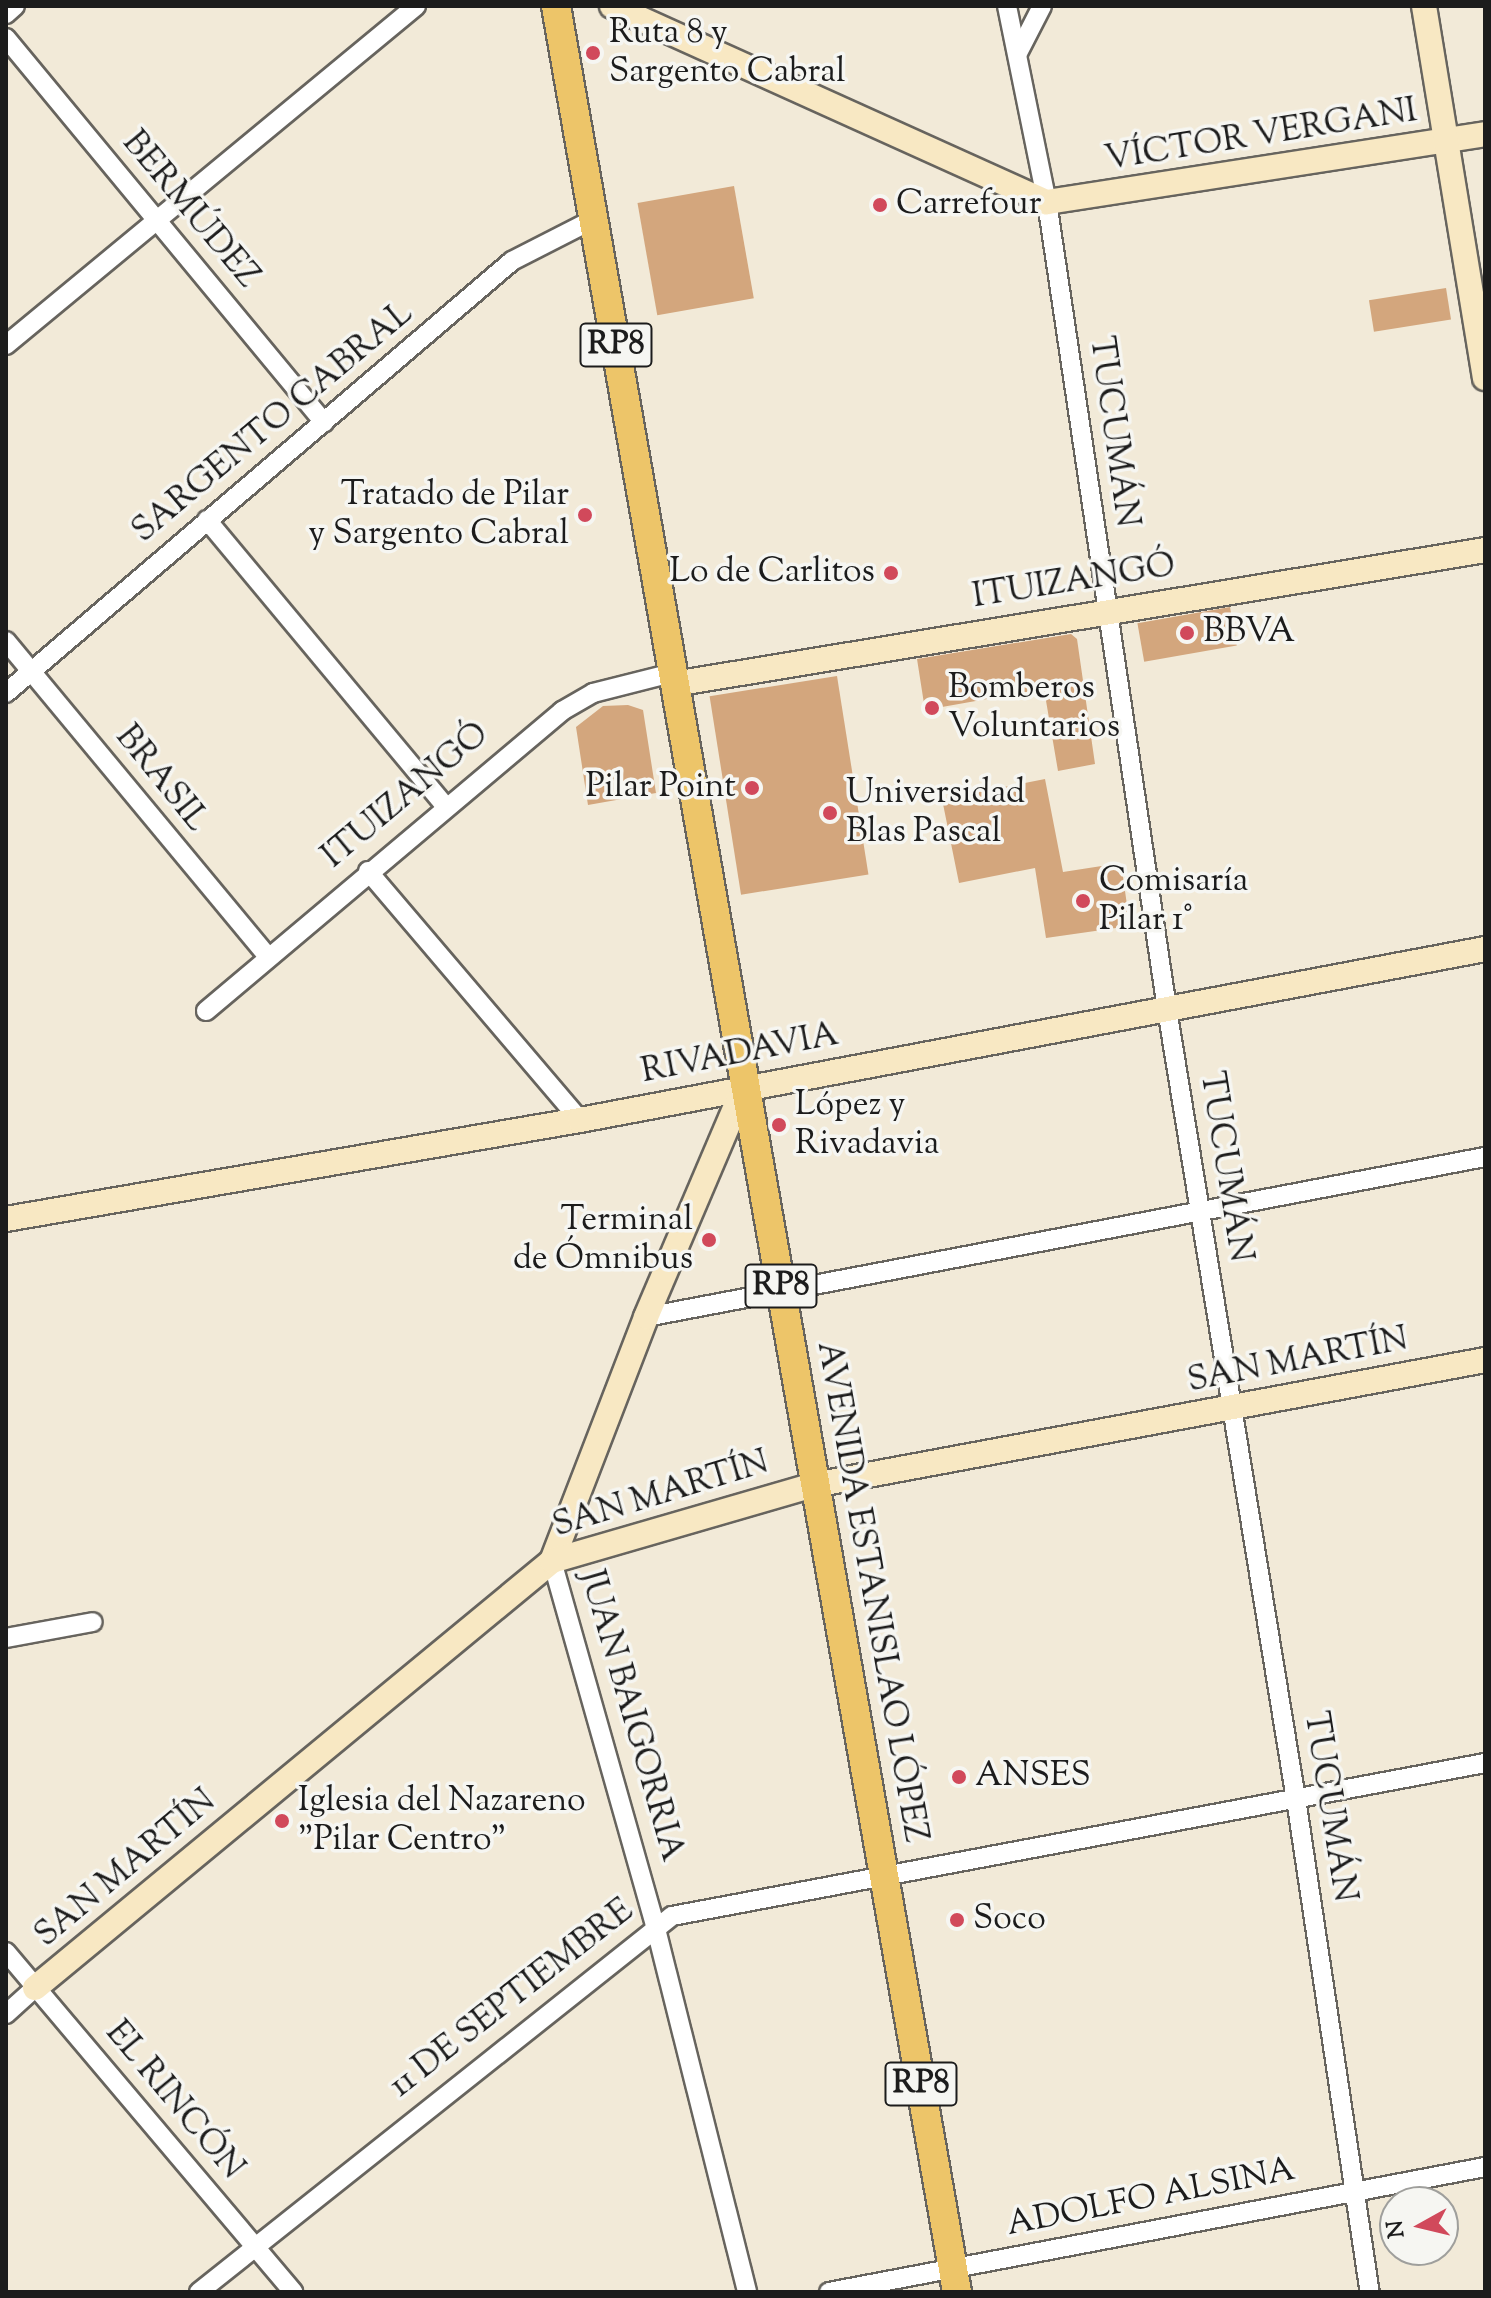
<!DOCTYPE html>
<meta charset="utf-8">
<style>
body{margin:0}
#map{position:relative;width:1491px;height:2298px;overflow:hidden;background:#f2ead8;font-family:"Sorts Mill Goudy",serif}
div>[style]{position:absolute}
.building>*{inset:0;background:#d3a67d;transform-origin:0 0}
.roads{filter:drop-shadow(2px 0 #67645e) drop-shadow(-2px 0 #67645e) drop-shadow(0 2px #67645e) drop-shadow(0 -2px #67645e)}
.street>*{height:18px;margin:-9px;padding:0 9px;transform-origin:9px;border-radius:9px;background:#fff}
.secondary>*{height:24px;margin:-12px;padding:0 12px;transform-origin:12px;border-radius:12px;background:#f8e8c3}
.primary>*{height:28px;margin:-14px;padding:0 14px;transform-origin:14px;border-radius:14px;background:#edc569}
.dots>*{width:22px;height:22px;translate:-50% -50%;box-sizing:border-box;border:4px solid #f6f6f2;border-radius:50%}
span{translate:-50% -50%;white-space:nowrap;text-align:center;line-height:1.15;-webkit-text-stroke:7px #f6f6f2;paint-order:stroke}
.shield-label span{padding:2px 6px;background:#f6f6f2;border:2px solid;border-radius:6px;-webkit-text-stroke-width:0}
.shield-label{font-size:32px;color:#1c1c1c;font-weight:700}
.poi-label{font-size:34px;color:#1c1c1c}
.left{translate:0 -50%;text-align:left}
.right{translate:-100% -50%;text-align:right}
.street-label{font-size:34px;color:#1c1c1c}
.frame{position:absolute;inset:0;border:8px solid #1c1c1c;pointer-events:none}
.north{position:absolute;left:1379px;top:2186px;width:80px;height:80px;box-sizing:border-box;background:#f6f6f2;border:2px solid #9f9f9c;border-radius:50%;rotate:262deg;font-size:22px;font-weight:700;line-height:32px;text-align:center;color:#1c1c1c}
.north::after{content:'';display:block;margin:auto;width:28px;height:36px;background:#d1495b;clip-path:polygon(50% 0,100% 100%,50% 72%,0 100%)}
</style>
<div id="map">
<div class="building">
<div style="left:734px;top:186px;width:114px;height:98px;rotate:80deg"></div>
<div style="left:1446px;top:288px;width:32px;height:78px;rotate:81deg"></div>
<div style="left:1230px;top:607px;width:39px;height:94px;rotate:80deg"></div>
<div style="clip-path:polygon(1071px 634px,1077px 639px,1095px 764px,1058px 771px,1044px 689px,925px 710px,917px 659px)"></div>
<div style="left:837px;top:676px;width:201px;height:129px;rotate:81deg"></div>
<div style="clip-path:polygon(628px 705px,643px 710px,656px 793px,588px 805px,576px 727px,603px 706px)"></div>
<div style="clip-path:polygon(1045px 779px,1063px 872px,1121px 863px,1130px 926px,1046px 938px,1035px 868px,959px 883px,942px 799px)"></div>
</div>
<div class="roads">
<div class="street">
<div style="left:1007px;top:6px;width:200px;rotate:78.5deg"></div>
<div style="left:1047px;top:202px;width:816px;rotate:81.54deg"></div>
<div style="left:1167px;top:1009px;width:800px;rotate:80.73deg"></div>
<div style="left:1296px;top:1799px;width:499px;rotate:81.5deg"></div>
<div style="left:6px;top:14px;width:12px;rotate:-42deg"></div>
<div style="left:6px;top:38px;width:499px;rotate:50.4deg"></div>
<div style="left:1018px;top:53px;width:53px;rotate:-62.9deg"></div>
<div style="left:6px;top:345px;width:532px;rotate:-39.58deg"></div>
<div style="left:207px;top:520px;width:373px;rotate:50.2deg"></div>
<div style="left:6px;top:641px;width:410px;rotate:50.3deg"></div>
<div style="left:6px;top:693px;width:665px;rotate:-40.49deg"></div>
<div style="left:512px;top:261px;width:92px;rotate:-27.1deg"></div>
<div style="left:368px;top:871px;width:327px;rotate:49.6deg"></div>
<div style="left:206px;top:1011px;width:466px;rotate:-40.1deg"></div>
<div style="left:562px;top:711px;width:36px;rotate:-30deg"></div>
<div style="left:593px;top:693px;width:81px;rotate:-14.2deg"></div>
<div style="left:646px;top:1317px;width:854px;rotate:-10.8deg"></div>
<div style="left:552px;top:1561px;width:378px;rotate:74.2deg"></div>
<div style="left:655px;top:1925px;width:378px;rotate:75.9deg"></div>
<div style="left:6px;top:1638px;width:88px;rotate:-10.4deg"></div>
<div style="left:6px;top:1952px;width:445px;rotate:49.8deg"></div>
<div style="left:6px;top:2014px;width:39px;rotate:-42deg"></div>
<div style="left:199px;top:2292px;width:604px;rotate:-38.48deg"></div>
<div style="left:672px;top:1916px;width:827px;rotate:-10.66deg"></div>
<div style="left:829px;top:2292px;width:668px;rotate:-10.79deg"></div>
</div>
<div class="secondary">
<div style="left:612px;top:6px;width:477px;rotate:24.3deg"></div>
<div style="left:1047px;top:202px;width:443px;rotate:-8.8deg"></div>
<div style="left:1424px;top:6px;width:377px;rotate:80.7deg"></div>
<div style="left:674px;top:684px;width:822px;rotate:-9.38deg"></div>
<div style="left:6px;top:1219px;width:582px;rotate:-9.79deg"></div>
<div style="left:580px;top:1120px;width:921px;rotate:-10.7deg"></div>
<div style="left:552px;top:1561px;width:261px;rotate:-68.9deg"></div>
<div style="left:646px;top:1317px;width:250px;rotate:-66.9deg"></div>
<div style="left:35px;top:1988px;width:671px;rotate:-39.55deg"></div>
<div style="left:552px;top:1561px;width:273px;rotate:-16.2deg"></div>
<div style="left:814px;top:1485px;width:683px;rotate:-10.55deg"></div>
</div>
<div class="primary">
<div style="left:556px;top:6px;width:2321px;rotate:80.05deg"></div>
</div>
</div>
<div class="dots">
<div style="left:593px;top:53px;background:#d1495b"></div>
<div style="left:880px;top:205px;background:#d1495b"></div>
<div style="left:585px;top:515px;background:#d1495b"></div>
<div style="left:891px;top:573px;background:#d1495b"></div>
<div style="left:1187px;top:633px;background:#d1495b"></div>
<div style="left:932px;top:708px;background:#d1495b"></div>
<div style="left:752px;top:788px;background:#d1495b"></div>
<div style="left:830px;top:813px;background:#d1495b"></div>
<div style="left:1083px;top:901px;background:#d1495b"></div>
<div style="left:779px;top:1125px;background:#d1495b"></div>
<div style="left:709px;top:1240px;background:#d1495b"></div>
<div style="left:959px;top:1777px;background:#d1495b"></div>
<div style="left:282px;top:1821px;background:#d1495b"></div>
<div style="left:957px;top:1920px;background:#d1495b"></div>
</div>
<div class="shield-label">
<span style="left:616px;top:345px">RP8</span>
<span style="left:781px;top:1286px">RP8</span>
<span style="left:921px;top:2084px">RP8</span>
</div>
<div class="poi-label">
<span class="left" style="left:609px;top:53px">Ruta 8 y<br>Sargento Cabral</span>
<span class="left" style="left:896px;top:205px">Carrefour</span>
<span class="right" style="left:569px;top:515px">Tratado de Pilar<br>y Sargento Cabral</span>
<span class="right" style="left:875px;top:573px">Lo de Carlitos</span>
<span class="left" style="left:1203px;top:633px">BBVA</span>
<span class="left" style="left:948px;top:708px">Bomberos<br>Voluntarios</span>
<span class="right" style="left:736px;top:788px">Pilar Point</span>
<span class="left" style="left:846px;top:813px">Universidad<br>Blas Pascal</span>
<span class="left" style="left:1099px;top:901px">Comisaría<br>Pilar 1°</span>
<span class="left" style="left:795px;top:1125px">López y<br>Rivadavia</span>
<span class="right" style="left:693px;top:1240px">Terminal<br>de Ómnibus</span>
<span class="left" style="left:975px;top:1777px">ANSES</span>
<span class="left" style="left:298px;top:1821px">Iglesia del Nazareno<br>"Pilar Centro"</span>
<span class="left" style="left:973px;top:1920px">Soco</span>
</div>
<div class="street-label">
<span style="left:1261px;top:136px;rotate:-9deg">VÍCTOR VERGANI</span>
<span style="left:190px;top:210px;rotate:50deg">BERMÚDEZ</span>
<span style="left:273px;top:423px;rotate:-40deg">SARGENTO CABRAL</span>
<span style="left:1113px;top:432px;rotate:82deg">TUCUMÁN</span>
<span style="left:1074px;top:582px;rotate:-9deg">ITUIZANGÓ</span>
<span style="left:161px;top:779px;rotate:51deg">BRASIL</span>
<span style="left:406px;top:796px;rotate:-40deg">ITUIZANGÓ</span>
<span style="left:740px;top:1054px;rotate:-11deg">RIVADAVIA</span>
<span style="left:1225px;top:1167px;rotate:81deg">TUCUMÁN</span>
<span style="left:1298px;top:1361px;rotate:-11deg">SAN MARTÍN</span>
<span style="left:661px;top:1495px;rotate:-17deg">SAN MARTÍN</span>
<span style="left:871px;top:1592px;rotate:80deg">AVENIDA ESTANISLAO LÓPEZ</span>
<span style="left:631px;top:1716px;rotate:74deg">JUAN BAIGORRIA</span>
<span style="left:1329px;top:1807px;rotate:81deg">TUCUMÁN</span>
<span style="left:126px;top:1869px;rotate:-40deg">SAN MARTÍN</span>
<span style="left:512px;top:1999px;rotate:-38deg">11 DE SEPTIEMBRE</span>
<span style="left:174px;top:2101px;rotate:50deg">EL RINCÓN</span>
<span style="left:1151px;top:2198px;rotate:-11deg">ADOLFO ALSINA</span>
</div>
<div class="frame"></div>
<div class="north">N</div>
</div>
